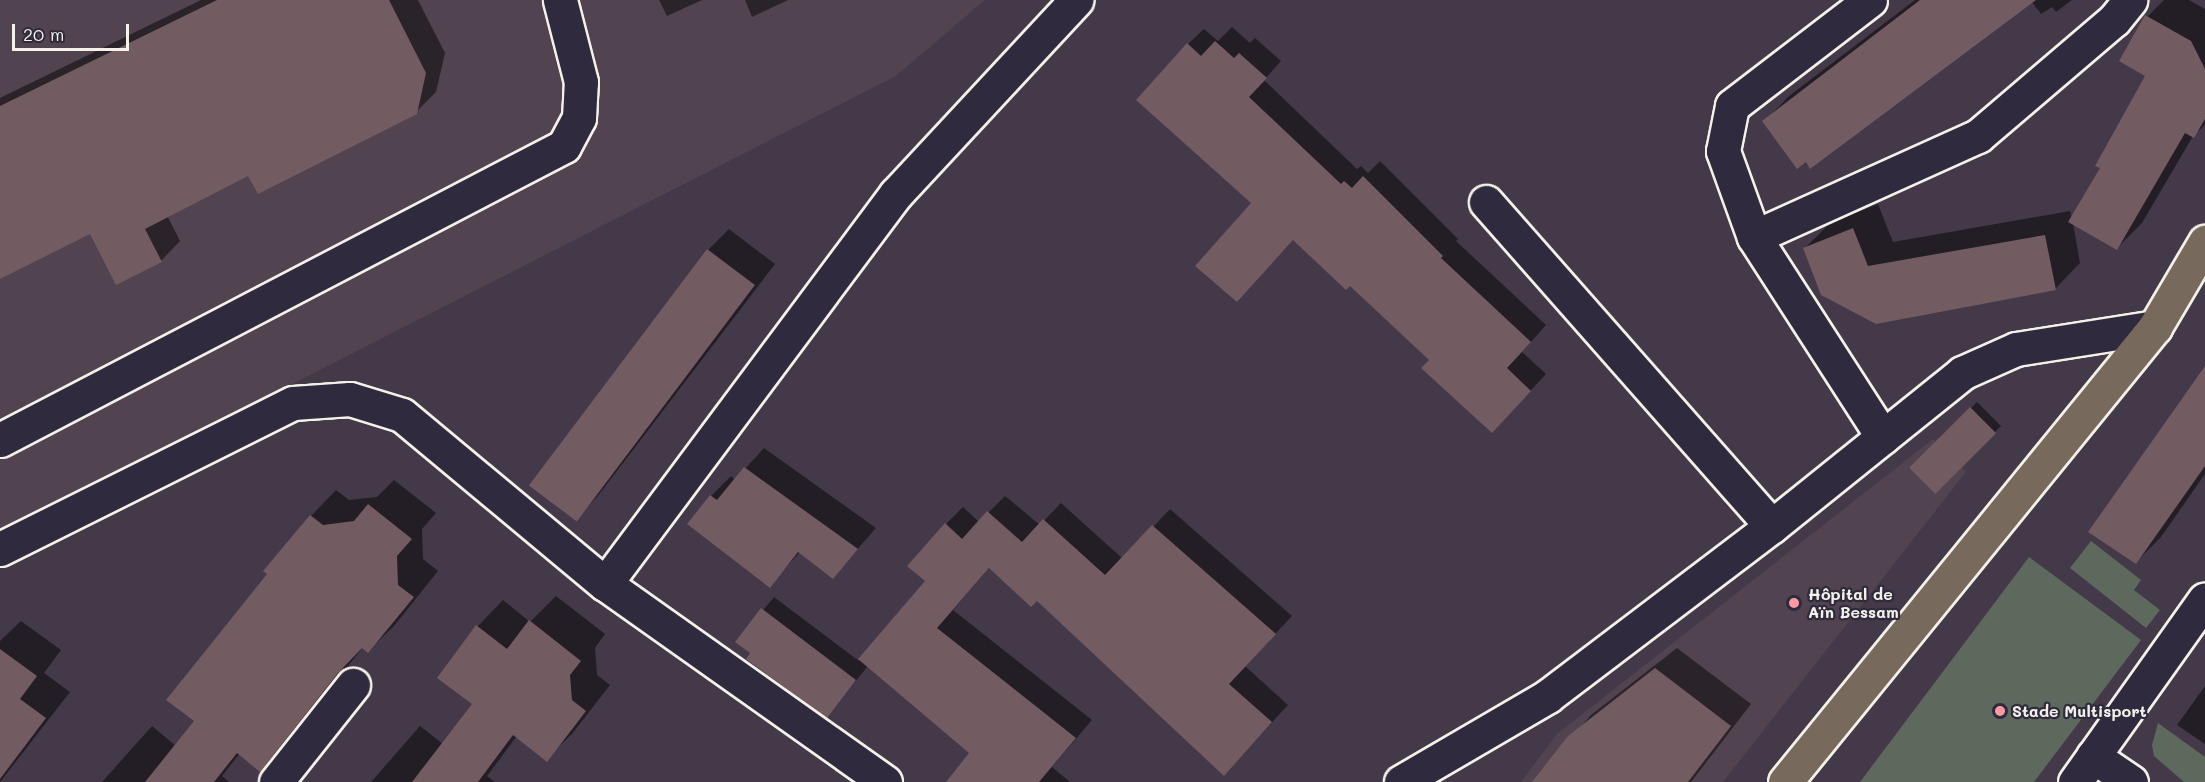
<!DOCTYPE html>
<meta charset="utf-8">
<style>
body{margin:0}
#map{position:relative;width:2205px;height:782px;overflow:hidden;background:#433948;font-family:Mali,sans-serif}
div>[style]{position:absolute}
.built>*{inset:0;background:#514350}
.green>*{inset:0;background:#5e695e}
.shadow>*{inset:0;background:#0007;transform-origin:0 0}
.building>*{inset:0;background:#725b61;transform-origin:0 0}
.roads{filter:drop-shadow(2px 0 #f4f1e8) drop-shadow(-2px 0 #f4f1e8) drop-shadow(0 2px #f4f1e8) drop-shadow(0 -2px #f4f1e8)}
.minor>*{height:33px;margin:-16.5px;padding:0 16.5px;transform-origin:16.5px;border-radius:16.5px;background:#2f2a3d}
.major>*{height:33px;margin:-16.5px;padding:0 16.5px;transform-origin:16.5px;border-radius:16.5px;background:#77695c}
.dots>*{width:16px;height:16px;translate:-50% -50%;box-sizing:border-box;border:3px solid #2f2a3d;border-radius:50%}
span{translate:-50% -50%;white-space:nowrap;text-align:center;line-height:1.15;-webkit-text-stroke:4.5px #2f2a3d;paint-order:stroke}
.poi-label{font-size:16px;color:#f4f1e8;font-weight:700}
.left{translate:0 -50%;text-align:left}
.scale{position:absolute;left:12px;top:24px;width:117px;height:27px;box-sizing:border-box;border:3px solid #f4f1e8;border-top:0;padding-left:8px;font-size:18px;line-height:21px;white-space:nowrap;color:#f4f1e8;-webkit-text-stroke:4px #2f2a3d;paint-order:stroke}
</style>
<div id="map">
<div class="built">
<div style="clip-path:polygon(0 0,985px 0,896px 76px,0 533px)"></div>
<div style="clip-path:polygon(1933px 439px,1966px 472px,1723px 782px,1521px 782px,1557px 734px)"></div>
</div>
<div class="green">
<div style="clip-path:polygon(2091px 541px,2141px 580px,2134px 590px,2160px 610px,2146px 628px,2070px 568px)"></div>
<div style="clip-path:polygon(2029px 557px,2141px 640px,2034px 782px,1860px 782px)"></div>
<div style="clip-path:polygon(2158px 723px,2205px 757px,2205px 782px,2184px 782px,2154px 756px,2152px 745px)"></div>
</div>
<div class="shadow">
<div style="clip-path:polygon(201px 0,418px 0,445px 53px,436px 92px,416px 112px,249px 174px,168px 217px,180px 241px,161px 261px,91px 232px,0 277px,0 98px)"></div>
<div style="clip-path:polygon(659px 0,702px 0,667px 16px)"></div>
<div style="clip-path:polygon(745px 0,788px 0,752px 17px)"></div>
<div style="clip-path:polygon(1915px 0,2072px 0,2056px 12px,2052px 7px,2041px 14px,2032px 2px,1806px 160px,1764px 122px,1789px 96px)"></div>
<div style="clip-path:polygon(2164px 0,2189px 0,2205px 9px,2205px 125px,2193px 136px,2142px 223px,2117px 248px,2073px 223px,2080px 263px,2055px 289px,1876px 322px,1804px 249px,1830px 223px,1878px 204px,1893px 242px,2070px 211px,2072px 219px,2102px 168px,2147px 75px,2143px 21px)"></div>
<div style="clip-path:polygon(1232px 27px,1250px 43px,1255px 38px,1281px 61px,1264px 80px,1357px 169px,1361px 166px,1368px 173px,1380px 161px,1458px 239px,1456px 241px,1546px 325px,1522px 352px,1546px 374px,1507px 416px,1431px 359px,1350px 284px,1294px 239px,1237px 300px,1253px 203px,1188px 44px,1204px 29px,1218px 41px)"></div>
<div style="clip-path:polygon(729px 229px,775px 264px,597px 497px,576px 518px,708px 250px)"></div>
<div style="clip-path:polygon(2205px 369px,2205px 474px,2161px 537px,2136px 562px)"></div>
<div style="left:1977px;top:402px;width:34px;height:93px;rotate:45deg"></div>
<div style="clip-path:polygon(764px 448px,876px 528px,833px 577px,800px 552px,769px 586px,689px 524px,711px 496px,731px 476px,735px 480px)"></div>
<div style="clip-path:polygon(394px 480px,436px 513px,422px 529px,423px 559px,438px 571px,394px 626px,368px 651px,363px 647px,286px 745px,260px 770px,240px 753px,222px 776px,229px 782px,102px 782px,152px 726px,176px 746px,197px 721px,270px 574px,265px 570px,311px 516px,336px 490px,349px 500px,377px 497px)"></div>
<div style="clip-path:polygon(1005px 496px,1040px 525px,1061px 503px,1123px 559px,1170px 509px,1292px 616px,1245px 666px,1288px 705px,1224px 774px,1037px 599px,990px 567px,953px 610px,1092px 720px,1052px 767px,1070px 782px,948px 782px,971px 753px,868px 666px,827px 716px,737px 642px,774px 597px,859px 661px,927px 580px,946px 524px,963px 507px,979px 522px)"></div>
<div style="clip-path:polygon(556px 596px,605px 634px,595px 648px,597px 675px,610px 685px,572px 734px,546px 759px,517px 736px,487px 776px,495px 782px,371px 782px,420px 726px,443px 744px,474px 704px,439px 677px,478px 626px,503px 600px,530px 622px)"></div>
<div style="clip-path:polygon(21px 621px,61px 650px,44px 673px,70px 692px,0 782px,0 641px)"></div>
<div style="clip-path:polygon(1677px 648px,1751px 704px,1691px 782px,1534px 782px,1591px 715px)"></div>
<div style="clip-path:polygon(2205px 686px,2205px 744px,2177px 725px)"></div>
</div>
<div class="building">
<div style="clip-path:polygon(217px 0,389px 0,426px 73px,417px 114px,258px 194px,248px 176px,145px 229px,162px 262px,116px 285px,90px 234px,0 279px,0 106px)"></div>
<div style="clip-path:polygon(1920px 0,2036px 0,1810px 169px,1806px 162px,1797px 169px,1762px 121px)"></div>
<div style="clip-path:polygon(2145px 15px,2191px 41px,2205px 69px,2205px 119px,2194px 138px,2185px 133px,2117px 250px,2068px 222px,2100px 168px,2095px 166px,2145px 76px,2119px 61px)"></div>
<div style="clip-path:polygon(1215px 41px,1234px 58px,1239px 53px,1267px 78px,1249px 97px,1341px 184px,1344px 181px,1352px 188px,1363px 176px,1443px 256px,1441px 258px,1531px 342px,1507px 368px,1531px 391px,1492px 433px,1421px 368px,1429px 360px,1350px 286px,1346px 290px,1293px 240px,1237px 302px,1195px 266px,1251px 203px,1136px 100px,1187px 43px,1201px 56px)"></div>
<div style="clip-path:polygon(1853px 228px,1868px 266px,2045px 235px,2056px 290px,1876px 324px,1821px 295px,1803px 248px)"></div>
<div style="left:707px;top:249px;width:60px;height:296px;rotate:37deg"></div>
<div style="clip-path:polygon(2205px 366px,2205px 466px,2136px 564px,2088px 532px)"></div>
<div style="left:1970px;top:407px;width:37px;height:86px;rotate:45deg"></div>
<div style="clip-path:polygon(744px 467px,858px 549px,833px 579px,798px 552px,770px 588px,687px 524px,710px 495px,717px 500px)"></div>
<div style="clip-path:polygon(368px 504px,412px 539px,397px 556px,398px 585px,414px 597px,368px 653px,362px 648px,338px 673px,260px 772px,237px 753px,214px 782px,145px 782px,194px 721px,166px 700px,267px 574px,263px 571px,310px 515px,323px 525px,354px 521px)"></div>
<div style="clip-path:polygon(987px 511px,1022px 542px,1043px 519px,1105px 575px,1152px 525px,1276px 634px,1229px 684px,1272px 722px,1224px 776px,1037px 601px,1031px 607px,989px 568px,937px 628px,1076px 738px,1039px 782px,946px 782px,969px 753px,858px 659px,925px 581px,907px 566px,945px 523px,962px 539px)"></div>
<div style="clip-path:polygon(761px 608px,856px 680px,827px 718px,746px 659px,750px 653px,735px 642px)"></div>
<div style="clip-path:polygon(529px 620px,581px 661px,570px 675px,572px 700px,586px 711px,547px 762px,513px 735px,478px 782px,412px 782px,472px 704px,437px 678px,476px 625px,507px 649px)"></div>
<div style="clip-path:polygon(0 649px,37px 676px,20px 699px,46px 718px,0 779px)"></div>
<div style="clip-path:polygon(1655px 668px,1731px 726px,1688px 782px,1532px 782px,1568px 736px)"></div>
</div>
<div class="roads">
<div class="minor">
<div style="left:1870px;top:0;width:174px;rotate:142.5deg"></div>
<div style="left:1732px;top:106px;width:46px;rotate:101.3deg"></div>
<div style="left:1723px;top:151px;width:91px;rotate:70.2deg"></div>
<div style="left:1754px;top:237px;width:238px;rotate:57.2deg"></div>
<div style="left:1486px;top:202px;width:432px;rotate:48.6deg"></div>
<div style="left:1754px;top:237px;width:246px;rotate:-24.3deg"></div>
<div style="left:1978px;top:136px;width:179px;rotate:-40.5deg"></div>
<div style="left:2114px;top:20px;width:26px;rotate:-51deg"></div>
<div style="left:0;top:440px;width:636px;rotate:-27.53deg"></div>
<div style="left:564px;top:146px;width:32px;rotate:-62deg"></div>
<div style="left:579px;top:118px;width:36px;rotate:-87deg"></div>
<div style="left:581px;top:82px;width:85px;rotate:-104.4deg"></div>
<div style="left:0;top:549px;width:327px;rotate:-26.5deg"></div>
<div style="left:293px;top:403px;width:57px;rotate:-4deg"></div>
<div style="left:350px;top:399px;width:54px;rotate:17.1deg"></div>
<div style="left:402px;top:415px;width:264px;rotate:39.8deg"></div>
<div style="left:2093px;top:756px;width:46px;rotate:34.4deg"></div>
<div style="left:276px;top:782px;width:124px;rotate:-51.6deg"></div>
<div style="left:885px;top:782px;width:343px;rotate:-144.7deg"></div>
<div style="left:605px;top:584px;width:487px;rotate:-53.3deg"></div>
<div style="left:896px;top:194px;width:265px;rotate:-47.1deg"></div>
<div style="left:1401px;top:782px;width:170px;rotate:-30.3deg"></div>
<div style="left:1548px;top:696px;width:281px;rotate:-37.2deg"></div>
<div style="left:1772px;top:526px;width:244px;rotate:-38.8deg"></div>
<div style="left:1962px;top:373px;width:59px;rotate:-24deg"></div>
<div style="left:2016px;top:349px;width:141px;rotate:-9deg"></div>
<div style="left:2075px;top:782px;width:224px;rotate:-54.6deg"></div>
</div>
<div class="major">
<div style="left:1785px;top:782px;width:586px;rotate:-50.88deg"></div>
<div style="left:2155px;top:327px;width:99px;rotate:-59.5deg"></div>
</div>
</div>
<div class="dots">
<div style="left:1794px;top:603px;background:#ff9aa2"></div>
<div style="left:2000px;top:711px;background:#ff9aa2"></div>
</div>
<div class="poi-label">
<span class="left" style="left:1808px;top:603px">Hôpital de<br>Aïn Bessam</span>
<span class="left" style="left:2012px;top:711px">Stade Multisport</span>
</div>
<div class="scale">20 m</div>
</div>
